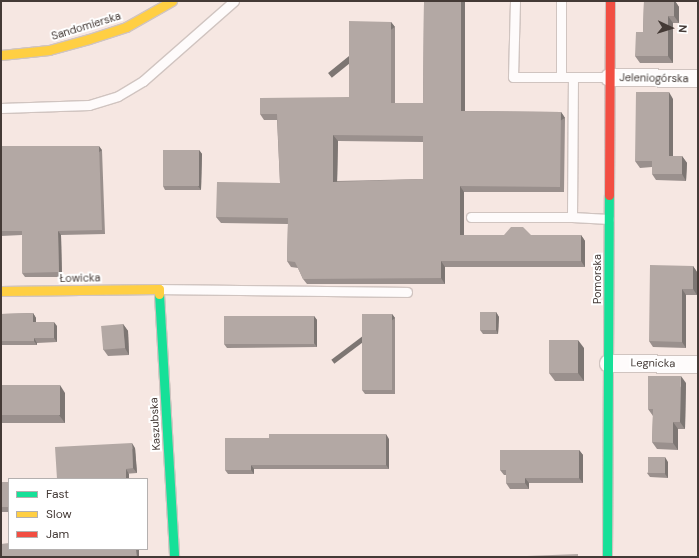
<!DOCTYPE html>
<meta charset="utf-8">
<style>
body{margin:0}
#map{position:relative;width:699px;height:558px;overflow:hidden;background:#f6e7e2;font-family:"DM Sans",sans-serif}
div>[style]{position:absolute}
.roads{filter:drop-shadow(1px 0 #d0c4c0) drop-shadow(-1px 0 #d0c4c0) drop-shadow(0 1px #d0c4c0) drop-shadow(0 -1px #d0c4c0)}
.lane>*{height:9px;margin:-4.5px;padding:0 4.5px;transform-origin:4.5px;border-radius:4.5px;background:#fefbfb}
.street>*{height:17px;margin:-8.5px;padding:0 8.5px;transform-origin:8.5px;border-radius:8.5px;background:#fefbfb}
.fast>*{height:9px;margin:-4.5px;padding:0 4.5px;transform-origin:4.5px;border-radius:4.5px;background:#16e098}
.slow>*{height:9px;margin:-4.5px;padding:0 4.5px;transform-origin:4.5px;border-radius:4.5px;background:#ffcf43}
.jam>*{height:9px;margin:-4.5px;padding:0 4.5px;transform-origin:4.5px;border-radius:4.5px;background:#f24e42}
.wall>*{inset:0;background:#9a908d;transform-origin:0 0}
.shaded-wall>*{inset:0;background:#7d7673;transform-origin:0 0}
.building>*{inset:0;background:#b3a8a4;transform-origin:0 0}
span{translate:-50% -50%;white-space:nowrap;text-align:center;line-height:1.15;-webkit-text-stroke:4px #fff;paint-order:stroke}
.street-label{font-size:11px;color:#443a36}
.frame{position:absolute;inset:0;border:2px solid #443a36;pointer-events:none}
.legend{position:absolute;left:8px;top:478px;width:140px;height:72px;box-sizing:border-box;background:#fff;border:1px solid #b4b0af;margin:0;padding:5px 7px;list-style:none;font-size:12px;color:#443a36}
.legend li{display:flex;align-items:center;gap:8px;height:20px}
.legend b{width:20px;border:1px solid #b4b0af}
.north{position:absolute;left:651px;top:8px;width:40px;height:40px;-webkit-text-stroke:3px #fff;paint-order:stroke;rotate:94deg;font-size:11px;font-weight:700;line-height:16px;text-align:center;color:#443a36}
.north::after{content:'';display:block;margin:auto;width:14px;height:18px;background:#443a36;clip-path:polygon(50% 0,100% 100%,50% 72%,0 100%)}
</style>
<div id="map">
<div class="roads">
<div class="lane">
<div style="left:515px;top:1px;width:76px;rotate:91.5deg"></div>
<div style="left:513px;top:77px;width:96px"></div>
<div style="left:561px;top:77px;width:76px;rotate:-90deg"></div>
<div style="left:1px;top:108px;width:88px;rotate:-2deg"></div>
<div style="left:89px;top:105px;width:30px;rotate:-17deg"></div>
<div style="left:118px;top:96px;width:29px;rotate:-31deg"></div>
<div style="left:143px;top:81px;width:121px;rotate:-41.3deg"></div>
<div style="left:471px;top:217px;width:101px"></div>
<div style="left:572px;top:217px;width:140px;rotate:-89.6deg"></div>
<div style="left:572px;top:217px;width:37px;rotate:3deg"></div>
<div style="left:159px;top:289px;width:248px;rotate:0.7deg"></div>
</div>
<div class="street">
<div style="left:609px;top:77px;width:89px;rotate:0.6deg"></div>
<div style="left:608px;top:363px;width:90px;rotate:0.6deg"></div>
</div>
<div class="fast">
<div style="left:159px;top:294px;width:263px;rotate:86.7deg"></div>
<div style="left:607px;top:557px;width:362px;rotate:-89.7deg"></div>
</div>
<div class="slow">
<div style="left:1px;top:55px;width:48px;rotate:-5.9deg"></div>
<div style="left:49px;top:50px;width:41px;rotate:-15.4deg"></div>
<div style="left:89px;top:39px;width:39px;rotate:-18deg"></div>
<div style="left:126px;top:27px;width:53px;rotate:-29.5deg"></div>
<div style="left:1px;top:291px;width:158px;rotate:-0.7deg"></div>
<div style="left:159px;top:289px;width:5px;rotate:90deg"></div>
</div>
<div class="jam">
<div style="left:609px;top:195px;width:194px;rotate:-89.7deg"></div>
</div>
</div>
<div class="wall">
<div style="clip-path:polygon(evenodd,424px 1px,465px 1px,465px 111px,561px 112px,565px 118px,564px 192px,464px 192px,464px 235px,581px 235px,585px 241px,585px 267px,445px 267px,445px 284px,307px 284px,303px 279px,298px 268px,291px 267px,287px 261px,288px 224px,221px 223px,216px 217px,280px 183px,277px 120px,264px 120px,260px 114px,349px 97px,391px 22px,395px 27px,395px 103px,423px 103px,424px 1px,338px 141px,423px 142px,423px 179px,337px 181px,338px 141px)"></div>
<div style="clip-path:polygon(644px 1px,675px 1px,679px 7px,679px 23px,673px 23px,673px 63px,640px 63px,635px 56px,643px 32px)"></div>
<div style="clip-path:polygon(673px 99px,673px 156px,682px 156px,687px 163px,686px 181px,656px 180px,652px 174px,652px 167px,640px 168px,635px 161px)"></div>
<div style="clip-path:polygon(1px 146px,102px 150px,105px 234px,61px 235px,62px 277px,25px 277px,22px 273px,22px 235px,1px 236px)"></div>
<div style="clip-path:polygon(199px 150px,202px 154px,201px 190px,165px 190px,163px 186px)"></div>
<div style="clip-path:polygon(693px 266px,697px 272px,697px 295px,686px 295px,686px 348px,653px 347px,649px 341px)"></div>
<div style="clip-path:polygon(496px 312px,499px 317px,498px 334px,483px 334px,480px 330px)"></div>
<div style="clip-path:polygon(33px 313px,36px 318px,36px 322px,57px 326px,57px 342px,37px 343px,37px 345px,1px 345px,1px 314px)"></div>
<div style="clip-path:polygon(392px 314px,395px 318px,395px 394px,365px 394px,362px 390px)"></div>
<div style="clip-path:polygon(314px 316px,317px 320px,317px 347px,227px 348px,224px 344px)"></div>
<div style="clip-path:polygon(123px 324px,128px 331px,129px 355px,108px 356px,103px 349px)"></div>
<div style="clip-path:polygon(584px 348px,584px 381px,555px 381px,549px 373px)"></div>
<div style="clip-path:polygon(686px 383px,685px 429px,678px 429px,678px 450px,657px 449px,652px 442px,653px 416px,648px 409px)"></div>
<div style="clip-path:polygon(1px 385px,65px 393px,65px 423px,1px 423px)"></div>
<div style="clip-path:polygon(389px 439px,389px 469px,254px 469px,254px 474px,228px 474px,225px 470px)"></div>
<div style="clip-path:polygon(135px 448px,137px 473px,57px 479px)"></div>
<div style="clip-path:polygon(579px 450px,583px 455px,583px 483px,529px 483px,529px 489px,510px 489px,506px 483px,506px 475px,504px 475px,500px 470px)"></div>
<div style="clip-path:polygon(668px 462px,668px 478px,650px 477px,647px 473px)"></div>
<div style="left:1px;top:482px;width:8px;height:30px"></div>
</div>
<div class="shaded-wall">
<div style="left:461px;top:1px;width:4px;height:110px"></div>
<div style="clip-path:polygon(674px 1px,675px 1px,679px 7px,679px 23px,674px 16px)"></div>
<div style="clip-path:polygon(668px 16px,673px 23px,673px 63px,668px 56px)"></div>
<div style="left:391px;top:22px;width:6px;height:81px;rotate:51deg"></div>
<div style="clip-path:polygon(669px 92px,673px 99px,673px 162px,669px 156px)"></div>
<div style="left:561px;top:112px;width:7px;height:75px;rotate:56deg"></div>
<div style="clip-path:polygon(333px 135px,338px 141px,337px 187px,333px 182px)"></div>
<div style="left:99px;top:146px;width:5px;height:84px;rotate:53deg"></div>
<div style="clip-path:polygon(199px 150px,202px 154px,201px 190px,198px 186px)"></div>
<div style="clip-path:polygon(682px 156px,687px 163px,686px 181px,682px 174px)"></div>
<div style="clip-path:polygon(460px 186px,464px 192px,464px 240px,460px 235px)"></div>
<div style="clip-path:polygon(58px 231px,61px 235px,62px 277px,59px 272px)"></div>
<div style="clip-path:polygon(581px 235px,585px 241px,585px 267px,581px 261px)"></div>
<div style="clip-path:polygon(441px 261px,445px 267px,445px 284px,441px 278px)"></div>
<div style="clip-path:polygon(693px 266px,697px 272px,697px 295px,693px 289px)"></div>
<div style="clip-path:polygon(682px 289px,686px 295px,686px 348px,682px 342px)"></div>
<div style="clip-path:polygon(496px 312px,499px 317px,498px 334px,496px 330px)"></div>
<div style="clip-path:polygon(33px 313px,36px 318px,36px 327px,33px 322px)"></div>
<div style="left:392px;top:314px;width:5px;height:76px;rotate:53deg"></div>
<div style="clip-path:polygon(314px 316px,317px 320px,317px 347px,314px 343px)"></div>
<div style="clip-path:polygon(54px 322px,57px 326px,57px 342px,54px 338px)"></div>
<div style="clip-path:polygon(123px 324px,128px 331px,129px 355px,125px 348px)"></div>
<div style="clip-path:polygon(34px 338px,37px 343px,37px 345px,34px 341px)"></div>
<div style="clip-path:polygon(578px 340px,584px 348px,584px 381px,578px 373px)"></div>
<div style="clip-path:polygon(681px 376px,686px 383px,685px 429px,680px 422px)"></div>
<div style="clip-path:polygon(60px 385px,65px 393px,65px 423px,59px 415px)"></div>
<div style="clip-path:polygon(673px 422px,678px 429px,678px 450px,673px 443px)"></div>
<div style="clip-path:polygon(386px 434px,389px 439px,389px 469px,386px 465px)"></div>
<div style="clip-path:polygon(132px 443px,135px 448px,137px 473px,133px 468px)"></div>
<div style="clip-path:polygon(579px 450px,583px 455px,583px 483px,579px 478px)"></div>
<div style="clip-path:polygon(665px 457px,668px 462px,668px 478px,665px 474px)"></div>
<div style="clip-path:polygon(251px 465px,254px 469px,254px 474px,251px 470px)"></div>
<div style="clip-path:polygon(126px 469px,129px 474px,129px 479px,126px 479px)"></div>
<div style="clip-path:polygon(525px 478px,529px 483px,529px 489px,525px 483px)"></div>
<div style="left:136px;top:549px;width:3px;height:8px"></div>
</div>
<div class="building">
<div style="clip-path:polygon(evenodd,424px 1px,461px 1px,461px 111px,561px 112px,560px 187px,460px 186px,460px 235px,504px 235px,511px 227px,523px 227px,531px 235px,581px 235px,581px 261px,441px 261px,441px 278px,303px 279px,295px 262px,287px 261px,288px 218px,216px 217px,217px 182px,280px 183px,277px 114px,260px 114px,260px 98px,349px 97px,349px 21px,391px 22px,391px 103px,423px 103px,424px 1px,333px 135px,423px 136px,423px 179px,333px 182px,333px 135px)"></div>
<div style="clip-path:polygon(644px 1px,674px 1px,674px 16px,668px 16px,668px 56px,635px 56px,636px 32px,643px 32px)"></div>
<div style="clip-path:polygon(636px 92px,669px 92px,669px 156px,682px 156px,682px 174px,652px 174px,652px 161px,635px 161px)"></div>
<div style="clip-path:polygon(1px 146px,99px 146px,102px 230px,58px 231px,59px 272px,22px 273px,22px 231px,1px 231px)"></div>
<div style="left:163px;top:150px;width:36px;height:36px"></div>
<div style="clip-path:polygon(650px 265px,693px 266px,693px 289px,682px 289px,682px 342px,649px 341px)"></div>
<div style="left:480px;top:312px;width:16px;height:18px"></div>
<div style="clip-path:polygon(33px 313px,33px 322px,54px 322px,54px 338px,34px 338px,34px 341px,1px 341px,1px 314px)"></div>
<div style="left:362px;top:314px;width:30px;height:76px"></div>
<div style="left:224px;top:316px;width:90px;height:28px"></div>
<div style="left:123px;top:324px;width:24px;height:22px;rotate:85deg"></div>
<div style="left:549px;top:340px;width:29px;height:33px"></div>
<div style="clip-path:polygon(648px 376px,681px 376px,680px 422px,673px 422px,673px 443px,652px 442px,653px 409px,648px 409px)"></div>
<div style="left:1px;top:385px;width:59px;height:30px"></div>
<div style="clip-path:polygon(269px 434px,386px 434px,386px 465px,251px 465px,251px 470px,225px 470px,225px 438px,269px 438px)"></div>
<div style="clip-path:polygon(132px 443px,133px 468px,126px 469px,126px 479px,52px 479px,57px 479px,55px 447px)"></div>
<div style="clip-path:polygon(500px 450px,579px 450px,579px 478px,525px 478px,525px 483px,506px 483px,506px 470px,500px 470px)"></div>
<div style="left:648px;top:457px;width:17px;height:16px"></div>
<div style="left:1px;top:482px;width:8px;height:25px"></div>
<div style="clip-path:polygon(9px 543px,9px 549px,136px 549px,137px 557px,1px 557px,1px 544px)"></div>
<div style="clip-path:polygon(578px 554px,578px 557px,503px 557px)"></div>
</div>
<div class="street-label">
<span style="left:86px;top:26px;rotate:-17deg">Sandomierska</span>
<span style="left:654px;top:78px;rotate:1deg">Jeleniogórska</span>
<span style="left:80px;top:278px;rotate:-1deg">Łowicka</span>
<span style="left:597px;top:279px;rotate:-90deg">Pomorska</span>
<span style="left:653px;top:363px;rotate:1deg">Legnicka</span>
<span style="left:155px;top:424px;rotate:-93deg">Kaszubska</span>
</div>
<div class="frame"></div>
<ul class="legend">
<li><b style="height:5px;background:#16e098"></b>Fast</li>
<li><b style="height:5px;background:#ffcf43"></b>Slow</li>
<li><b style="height:5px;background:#f24e42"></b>Jam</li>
</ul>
<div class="north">N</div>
</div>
